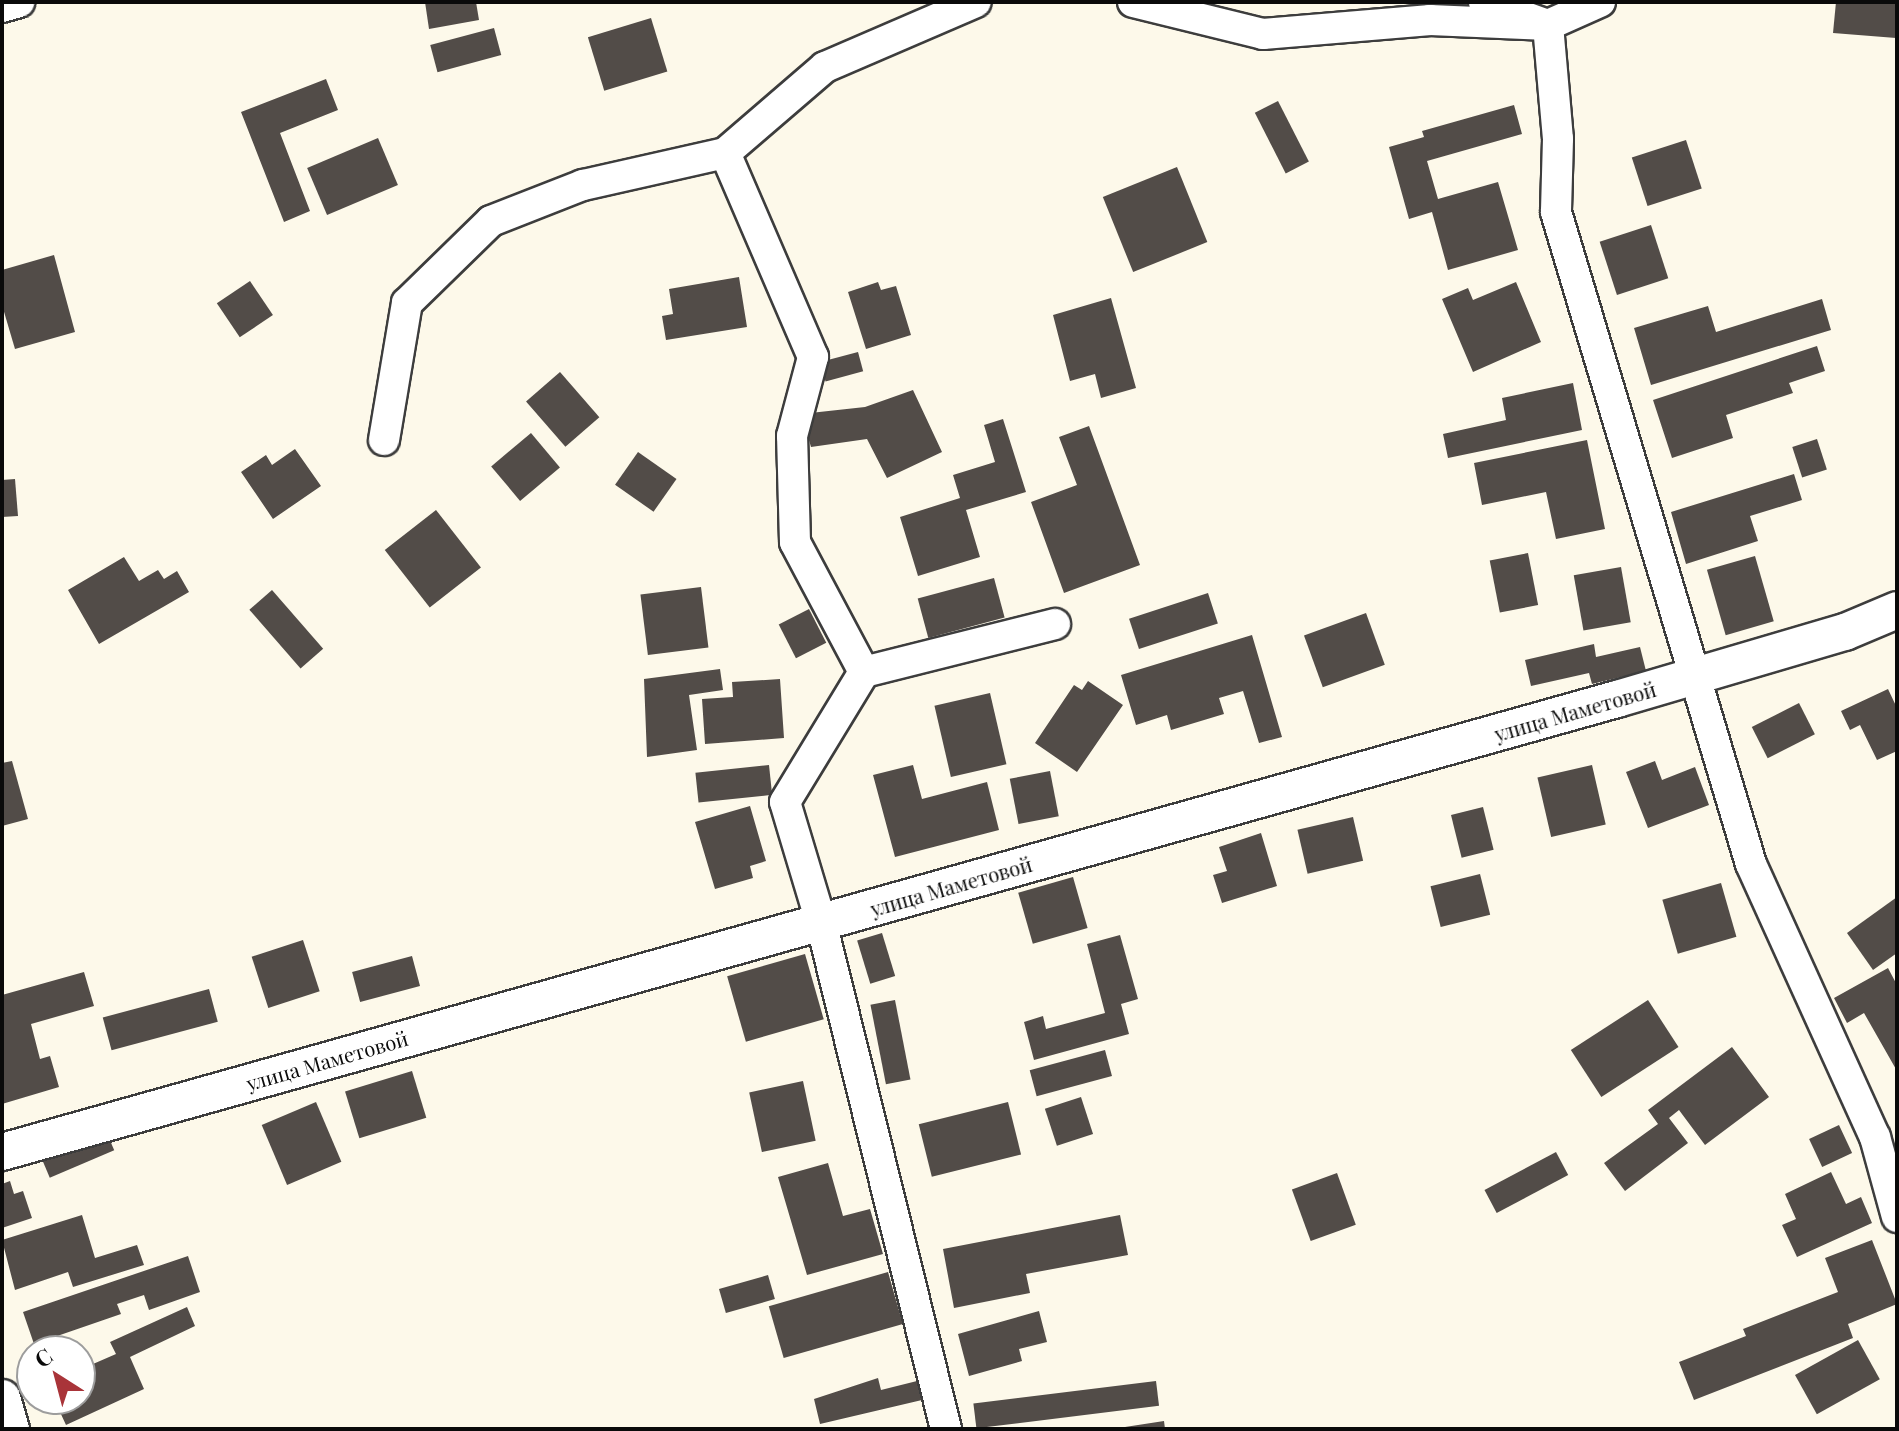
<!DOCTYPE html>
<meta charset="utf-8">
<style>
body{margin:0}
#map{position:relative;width:1899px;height:1431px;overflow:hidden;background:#fdf9ea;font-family:"Playfair Display",serif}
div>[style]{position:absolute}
.building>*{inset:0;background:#524c48;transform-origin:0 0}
.roads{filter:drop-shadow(2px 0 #3d3d3d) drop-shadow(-2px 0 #3d3d3d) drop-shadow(0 2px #3d3d3d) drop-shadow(0 -2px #3d3d3d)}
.minor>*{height:30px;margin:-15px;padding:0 15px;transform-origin:15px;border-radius:15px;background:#fff}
.tertiary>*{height:36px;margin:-18px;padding:0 18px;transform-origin:18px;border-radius:18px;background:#fff}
span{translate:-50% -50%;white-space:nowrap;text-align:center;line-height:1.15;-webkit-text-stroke:8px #fff;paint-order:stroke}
.street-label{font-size:20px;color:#0a0a0a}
.frame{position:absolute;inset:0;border:4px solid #0a0a0a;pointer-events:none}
.north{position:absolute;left:16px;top:1335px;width:80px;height:80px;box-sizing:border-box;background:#fff;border:2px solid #9d9d9d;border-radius:50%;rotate:324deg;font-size:22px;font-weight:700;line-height:32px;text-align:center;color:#0a0a0a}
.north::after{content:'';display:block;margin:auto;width:28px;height:36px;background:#a93439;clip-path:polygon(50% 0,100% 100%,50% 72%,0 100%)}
</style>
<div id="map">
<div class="building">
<div style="clip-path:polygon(425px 2px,476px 2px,479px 20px,429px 29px)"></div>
<div style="clip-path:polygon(1836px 2px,1897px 2px,1896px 38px,1833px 33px)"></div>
<div style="left:651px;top:18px;width:56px;height:66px;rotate:73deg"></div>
<div style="left:494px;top:28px;width:28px;height:66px;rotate:75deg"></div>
<div style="clip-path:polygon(326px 79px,338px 110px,280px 133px,310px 211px,284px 222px,241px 112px)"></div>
<div style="left:1278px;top:101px;width:68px;height:26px;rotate:63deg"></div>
<div style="clip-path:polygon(1514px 105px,1522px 134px,1427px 161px,1438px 199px,1498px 182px,1518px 250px,1448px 270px,1432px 212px,1409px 219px,1389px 147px,1424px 137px,1422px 131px)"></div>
<div style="left:378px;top:138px;width:51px;height:77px;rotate:67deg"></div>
<div style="left:1686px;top:140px;width:51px;height:57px;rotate:72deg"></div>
<div style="left:1177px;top:167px;width:81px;height:80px;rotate:68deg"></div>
<div style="left:1651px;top:225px;width:56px;height:54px;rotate:72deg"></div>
<div style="clip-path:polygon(54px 255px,75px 332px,15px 349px,2px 305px,2px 270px)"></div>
<div style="clip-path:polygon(739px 277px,747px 327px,666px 340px,662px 316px,673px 314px,669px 289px)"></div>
<div style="left:250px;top:281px;width:41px;height:40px;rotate:56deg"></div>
<div style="clip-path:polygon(878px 282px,881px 290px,896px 286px,911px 335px,866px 349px,848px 292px)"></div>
<div style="clip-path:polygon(1516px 282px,1541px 342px,1473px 372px,1442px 299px,1468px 288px,1473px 300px)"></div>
<div style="clip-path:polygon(1111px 298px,1136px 388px,1101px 398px,1095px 374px,1070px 381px,1053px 315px)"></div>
<div style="clip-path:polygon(1822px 299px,1831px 330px,1651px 385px,1634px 328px,1708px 306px,1716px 332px)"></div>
<div style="clip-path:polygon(1817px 346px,1825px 371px,1789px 383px,1793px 393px,1726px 415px,1733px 438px,1672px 458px,1653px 400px)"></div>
<div style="left:858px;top:352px;width:20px;height:39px;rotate:75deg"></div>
<div style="left:560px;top:372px;width:60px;height:45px;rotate:49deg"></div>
<div style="clip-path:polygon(1573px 383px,1582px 430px,1448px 458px,1443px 434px,1506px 420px,1502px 398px)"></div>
<div style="clip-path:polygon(913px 390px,942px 452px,887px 478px,867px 439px,811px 447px,801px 414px,865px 407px)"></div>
<div style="clip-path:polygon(1003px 419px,1026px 492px,966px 510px,980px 557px,918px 576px,900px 517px,960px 498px,953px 475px,995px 462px,984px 425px)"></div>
<div style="clip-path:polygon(1089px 426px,1140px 565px,1064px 593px,1031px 502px,1077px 485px,1059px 437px)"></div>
<div style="left:531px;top:433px;width:45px;height:52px;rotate:50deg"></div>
<div style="left:1817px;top:439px;width:32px;height:26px;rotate:72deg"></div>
<div style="clip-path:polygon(1587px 440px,1605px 529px,1556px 539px,1546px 492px,1482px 505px,1474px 463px)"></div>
<div style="clip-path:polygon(295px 449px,321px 486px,273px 519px,241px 472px,266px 455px,272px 465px)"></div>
<div style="left:638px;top:452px;width:47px;height:40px;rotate:35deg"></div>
<div style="clip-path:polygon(1794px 474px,1802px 500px,1750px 516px,1758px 541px,1686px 564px,1671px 512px)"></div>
<div style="clip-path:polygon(15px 479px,18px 516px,2px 517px,2px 480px)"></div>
<div style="left:436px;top:510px;width:73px;height:65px;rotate:52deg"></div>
<div style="left:1528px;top:553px;width:53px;height:39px;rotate:79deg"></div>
<div style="left:1755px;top:556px;width:68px;height:50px;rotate:74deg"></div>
<div style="clip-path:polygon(124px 557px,139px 581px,158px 570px,164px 579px,177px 571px,189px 592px,99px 644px,68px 590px)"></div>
<div style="left:1621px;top:567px;width:56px;height:48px;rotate:80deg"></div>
<div style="left:994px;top:578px;width:41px;height:79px;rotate:75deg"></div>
<div style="left:701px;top:587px;width:61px;height:61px;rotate:83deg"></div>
<div style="left:272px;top:590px;width:78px;height:30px;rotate:49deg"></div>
<div style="left:1208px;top:593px;width:32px;height:83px;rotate:72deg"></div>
<div style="left:809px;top:609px;width:38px;height:34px;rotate:63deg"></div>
<div style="left:1366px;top:613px;width:55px;height:66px;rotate:70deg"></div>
<div style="clip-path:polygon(1252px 635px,1282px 737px,1259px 743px,1243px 691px,1219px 698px,1224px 714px,1171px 730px,1167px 715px,1136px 725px,1121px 675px)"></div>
<div style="clip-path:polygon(1594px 644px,1596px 657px,1640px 647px,1646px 671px,1592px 684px,1589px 673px,1531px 686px,1525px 660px)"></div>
<div style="clip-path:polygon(720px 669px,723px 690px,689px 695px,697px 750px,647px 757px,644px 679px)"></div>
<div style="clip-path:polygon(780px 679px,784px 738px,705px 744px,702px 699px,733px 697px,732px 682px)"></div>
<div style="clip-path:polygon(1088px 681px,1123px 705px,1077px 772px,1035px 743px,1074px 685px,1082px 690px)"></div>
<div style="clip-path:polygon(1888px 689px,1897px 708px,1897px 751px,1877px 760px,1860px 725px,1850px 730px,1841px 711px)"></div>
<div style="left:990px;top:693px;width:73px;height:57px;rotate:77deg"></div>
<div style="left:1799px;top:703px;width:35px;height:53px;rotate:63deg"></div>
<div style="clip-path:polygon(12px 761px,28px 819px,2px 826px,2px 763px)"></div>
<div style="clip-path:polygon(1655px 761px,1662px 780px,1695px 767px,1709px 805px,1648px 828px,1626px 772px)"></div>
<div style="left:769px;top:765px;width:30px;height:74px;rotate:84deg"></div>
<div style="clip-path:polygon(913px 765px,922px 799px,987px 782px,999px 830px,895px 857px,873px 775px)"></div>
<div style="left:1592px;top:765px;width:61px;height:56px;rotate:77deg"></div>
<div style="left:1050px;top:771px;width:46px;height:41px;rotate:79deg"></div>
<div style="clip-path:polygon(750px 806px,766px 861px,750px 866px,753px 878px,715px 889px,695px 822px)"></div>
<div style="left:1483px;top:807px;width:44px;height:33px;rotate:76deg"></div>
<div style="left:1353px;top:817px;width:45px;height:57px;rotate:77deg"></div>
<div style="clip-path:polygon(1261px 833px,1277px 886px,1222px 903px,1213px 875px,1227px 871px,1219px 847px)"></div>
<div style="left:1480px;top:874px;width:42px;height:51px;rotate:76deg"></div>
<div style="left:1073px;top:877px;width:53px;height:57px;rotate:74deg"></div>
<div style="left:1721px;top:883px;width:56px;height:61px;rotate:74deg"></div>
<div style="clip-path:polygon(1897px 897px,1897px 953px,1873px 970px,1847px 933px)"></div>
<div style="left:882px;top:933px;width:45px;height:26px;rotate:73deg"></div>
<div style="clip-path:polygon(1120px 935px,1138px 999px,1121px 1004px,1129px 1034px,1034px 1060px,1024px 1022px,1043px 1016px,1046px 1029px,1105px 1013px,1087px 944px)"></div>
<div style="left:303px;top:940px;width:54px;height:54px;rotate:72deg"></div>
<div style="left:805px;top:954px;width:68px;height:81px;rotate:74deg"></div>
<div style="left:412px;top:956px;width:31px;height:62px;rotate:75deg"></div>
<div style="clip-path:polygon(1888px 968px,1897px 985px,1897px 1071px,1864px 1013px,1847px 1023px,1834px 998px)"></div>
<div style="clip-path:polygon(84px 972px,94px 1006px,31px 1024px,40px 1059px,50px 1056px,59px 1087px,2px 1104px,2px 995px)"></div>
<div style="left:209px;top:989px;width:34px;height:110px;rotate:75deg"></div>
<div style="left:895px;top:1000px;width:81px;height:25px;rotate:79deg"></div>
<div style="left:1648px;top:1000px;width:56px;height:92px;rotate:57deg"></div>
<div style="clip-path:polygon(1732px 1047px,1769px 1097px,1705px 1145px,1679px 1110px,1669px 1118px,1688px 1143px,1625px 1191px,1604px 1163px,1658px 1124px,1648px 1110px)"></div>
<div style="left:1105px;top:1050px;width:27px;height:78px;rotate:75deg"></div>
<div style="left:412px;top:1071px;width:49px;height:70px;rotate:73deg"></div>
<div style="left:803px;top:1081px;width:61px;height:55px;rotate:78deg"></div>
<div style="left:1081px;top:1097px;width:39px;height:38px;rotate:72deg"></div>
<div style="left:316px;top:1102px;width:65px;height:59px;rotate:67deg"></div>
<div style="left:1008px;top:1102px;width:54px;height:92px;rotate:76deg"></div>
<div style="left:1839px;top:1125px;width:31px;height:33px;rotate:65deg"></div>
<div style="left:106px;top:1131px;width:21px;height:70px;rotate:67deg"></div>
<div style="left:1556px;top:1152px;width:26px;height:81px;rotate:62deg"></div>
<div style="clip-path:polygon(828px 1163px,843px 1216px,870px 1209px,883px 1254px,807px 1275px,778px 1177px)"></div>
<div style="clip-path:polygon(1831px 1172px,1846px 1204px,1861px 1197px,1872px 1223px,1797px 1257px,1782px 1225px,1796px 1219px,1785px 1194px)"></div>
<div style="left:1337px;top:1173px;width:55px;height:48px;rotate:70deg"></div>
<div style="clip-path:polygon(10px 1181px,14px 1194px,23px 1191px,32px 1218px,2px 1228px,2px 1184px)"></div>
<div style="clip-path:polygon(82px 1215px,95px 1258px,137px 1245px,144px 1265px,73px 1287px,68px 1272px,15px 1290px,2px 1240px)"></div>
<div style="clip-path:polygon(1120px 1215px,1128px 1255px,1026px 1274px,1030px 1293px,954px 1308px,943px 1249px)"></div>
<div style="clip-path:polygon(1872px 1240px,1897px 1304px,1848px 1324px,1853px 1338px,1694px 1400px,1679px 1362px,1746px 1336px,1743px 1329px,1838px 1292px,1825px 1258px)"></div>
<div style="clip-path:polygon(188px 1256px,200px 1292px,149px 1310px,144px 1295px,117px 1304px,121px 1314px,34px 1344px,23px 1312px)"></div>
<div style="left:888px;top:1272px;width:54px;height:124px;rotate:74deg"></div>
<div style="left:768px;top:1275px;width:25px;height:51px;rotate:74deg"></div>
<div style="clip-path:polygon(187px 1307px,195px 1326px,130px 1357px,144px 1389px,66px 1425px,54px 1399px,80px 1399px,80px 1360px,89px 1355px,93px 1364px,116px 1354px,110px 1342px)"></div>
<div style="clip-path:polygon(1039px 1311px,1047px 1342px,1019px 1349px,1022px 1361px,969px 1376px,958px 1334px)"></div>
<div style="left:1858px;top:1340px;width:45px;height:72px;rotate:61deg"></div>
<div style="clip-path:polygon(878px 1378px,881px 1390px,917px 1381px,922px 1400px,820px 1424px,814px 1399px)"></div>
<div style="left:1156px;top:1381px;width:25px;height:184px;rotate:83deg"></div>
<div style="clip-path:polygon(1164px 1421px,1165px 1429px,1125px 1429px,1125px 1427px)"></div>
</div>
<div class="roads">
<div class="minor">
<div style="left:1133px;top:2px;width:134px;rotate:13.8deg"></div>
<div style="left:1263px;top:34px;width:168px;rotate:-4.8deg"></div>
<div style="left:1430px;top:20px;width:118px;rotate:2.4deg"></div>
<div style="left:1548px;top:25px;width:57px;rotate:-23.9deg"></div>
<div style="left:1484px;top:2px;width:68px;rotate:19.8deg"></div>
<div style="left:1548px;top:25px;width:114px;rotate:85deg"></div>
<div style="left:1558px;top:139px;width:73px;rotate:91.6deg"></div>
<div style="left:1556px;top:212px;width:681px;rotate:73.35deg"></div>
<div style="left:1751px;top:864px;width:300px;rotate:65.6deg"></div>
<div style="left:1875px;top:1137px;width:83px;rotate:74.6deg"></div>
<div style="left:2px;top:7px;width:18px;rotate:-16deg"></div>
<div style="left:384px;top:440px;width:139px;rotate:-80.5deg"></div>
<div style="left:407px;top:303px;width:117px;rotate:-44.3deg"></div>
<div style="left:491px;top:221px;width:99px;rotate:-21.4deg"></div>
<div style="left:583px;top:185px;width:146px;rotate:-12.7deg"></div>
<div style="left:864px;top:672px;width:197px;rotate:-14.1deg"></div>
<div style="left:946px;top:1429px;width:522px;rotate:-103.85deg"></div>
<div style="left:821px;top:922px;width:125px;rotate:-106.7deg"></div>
<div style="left:785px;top:802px;width:152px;rotate:-58.7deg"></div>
<div style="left:864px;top:672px;width:147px;rotate:-118deg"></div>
<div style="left:795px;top:542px;width:106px;rotate:-91.6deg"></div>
<div style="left:792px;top:436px;width:82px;rotate:-75.1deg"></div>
<div style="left:813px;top:357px;width:222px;rotate:-113.3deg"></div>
<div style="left:725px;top:153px;width:132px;rotate:-40.7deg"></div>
<div style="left:825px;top:67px;width:164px;rotate:-23.3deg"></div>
</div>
<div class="tertiary">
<div style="left:2px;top:1152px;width:1677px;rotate:-15.67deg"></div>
<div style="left:1617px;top:699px;width:238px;rotate:-16.4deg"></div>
<div style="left:1845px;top:632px;width:56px;rotate:-22.9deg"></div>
<div style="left:2px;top:1398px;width:32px;rotate:74deg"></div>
</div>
</div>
<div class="street-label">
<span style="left:1575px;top:711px;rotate:-16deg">улица Маметовой</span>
<span style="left:951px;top:886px;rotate:-16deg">улица Маметовой</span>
<span style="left:327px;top:1060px;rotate:-16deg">улица Маметовой</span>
</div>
<div class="frame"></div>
<div class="north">С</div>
</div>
